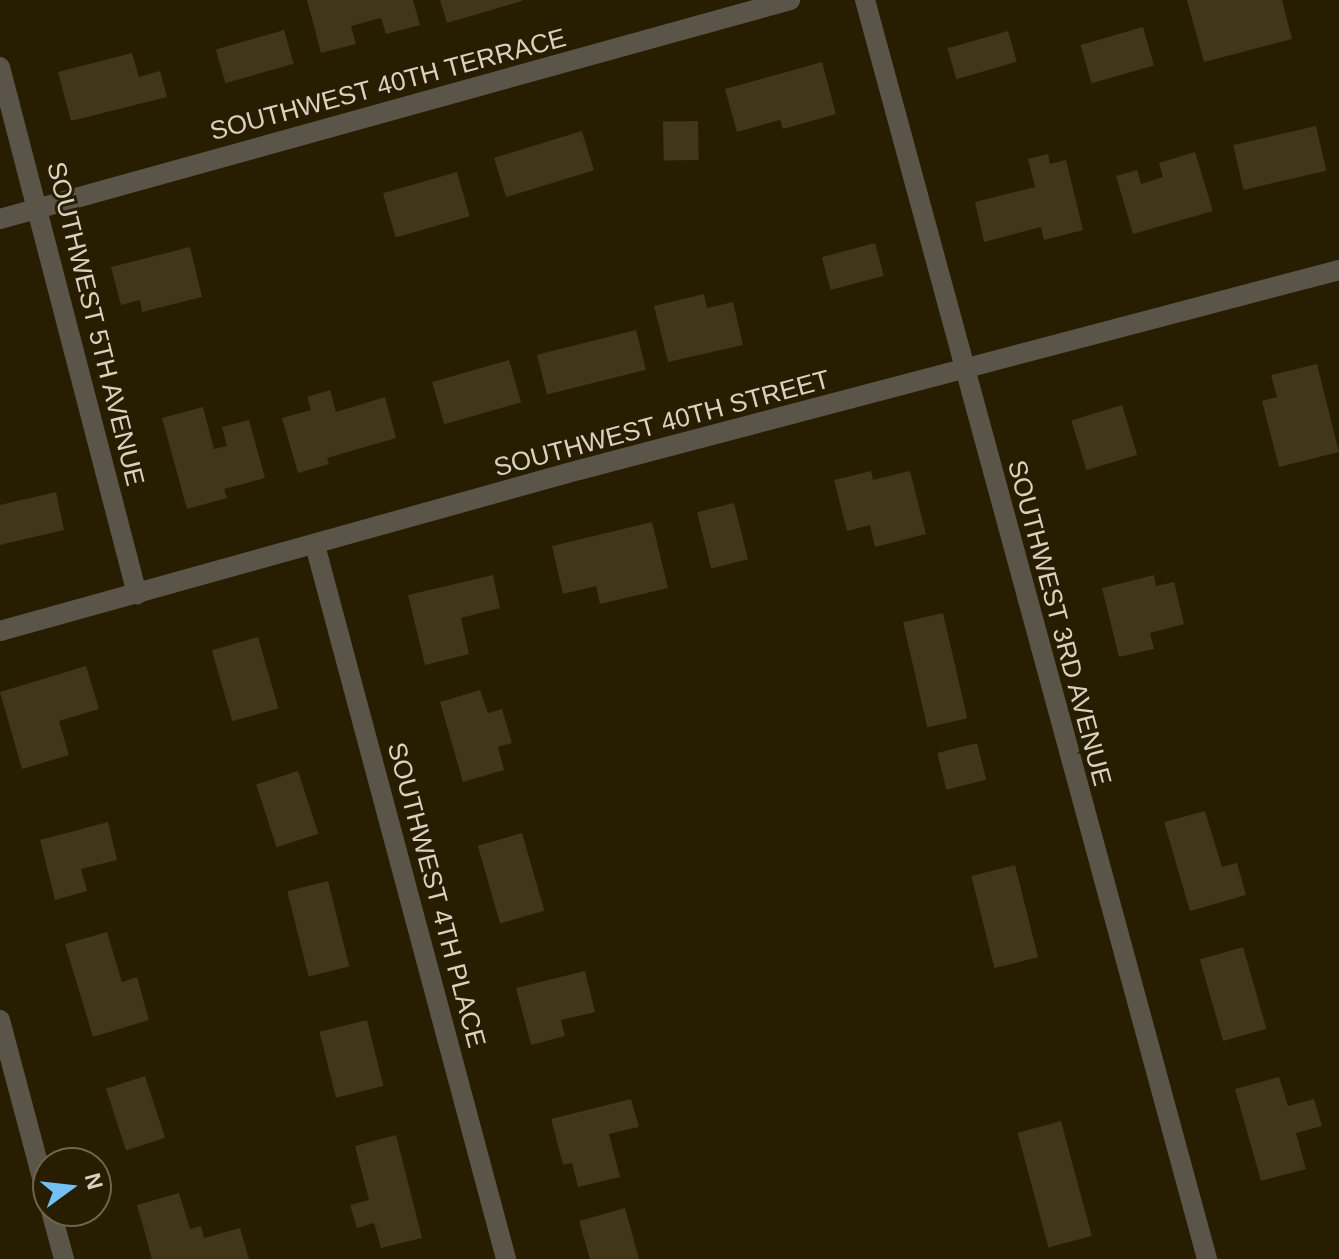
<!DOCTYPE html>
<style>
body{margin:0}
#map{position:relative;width:1339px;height:1259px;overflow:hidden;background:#271d00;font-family:Arial,sans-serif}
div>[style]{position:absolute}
.building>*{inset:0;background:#413617;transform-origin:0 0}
.minor>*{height:20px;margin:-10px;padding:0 10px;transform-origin:10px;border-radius:10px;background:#5a5548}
span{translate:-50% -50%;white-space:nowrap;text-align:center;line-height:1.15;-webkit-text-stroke:6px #271d00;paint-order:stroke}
.street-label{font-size:26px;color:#d9d2c1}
.north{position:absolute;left:32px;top:1147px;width:80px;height:80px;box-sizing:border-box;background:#271d00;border:2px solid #6e654d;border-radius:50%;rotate:75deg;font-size:22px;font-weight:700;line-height:32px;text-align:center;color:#d9d2c1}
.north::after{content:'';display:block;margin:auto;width:28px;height:36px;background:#73c1f6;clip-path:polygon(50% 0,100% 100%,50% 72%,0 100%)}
</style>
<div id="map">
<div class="building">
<div style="clip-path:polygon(307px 0,413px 0,420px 25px,386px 34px,381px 18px,351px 26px,356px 44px,321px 53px)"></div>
<div style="clip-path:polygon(440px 0,522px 0,522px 1px,447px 23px)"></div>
<div style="clip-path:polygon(1187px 0,1282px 0,1292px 39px,1204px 62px)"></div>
<div style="left:1143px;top:27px;width:40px;height:65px;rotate:74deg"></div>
<div style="left:284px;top:30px;width:35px;height:71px;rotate:74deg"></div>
<div style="left:1008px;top:31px;width:32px;height:63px;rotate:74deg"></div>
<div style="clip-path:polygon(132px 53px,139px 77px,160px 71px,167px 97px,71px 121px,58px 72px)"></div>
<div style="clip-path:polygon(822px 62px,836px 114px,783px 129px,780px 120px,737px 132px,725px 89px)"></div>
<div style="left:698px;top:121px;width:39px;height:35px;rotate:89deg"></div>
<div style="left:1316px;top:126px;width:46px;height:85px;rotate:77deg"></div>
<div style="left:582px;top:131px;width:41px;height:92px;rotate:73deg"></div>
<div style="clip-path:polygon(1195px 152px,1213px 211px,1133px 234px,1116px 176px,1137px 170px,1141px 184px,1163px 177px,1159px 163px)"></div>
<div style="clip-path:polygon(1048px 154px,1050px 164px,1066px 160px,1083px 230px,1044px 240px,1041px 227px,984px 242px,975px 202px,1035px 187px,1028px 159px)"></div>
<div style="left:457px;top:172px;width:46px;height:77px;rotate:74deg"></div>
<div style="left:875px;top:243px;width:34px;height:55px;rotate:75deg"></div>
<div style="clip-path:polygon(190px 247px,202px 297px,142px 312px,140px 300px,121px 305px,111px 267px)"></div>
<div style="clip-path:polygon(704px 294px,707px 308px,733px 302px,743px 345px,668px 362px,654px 306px)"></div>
<div style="left:636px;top:330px;width:41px;height:102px;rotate:76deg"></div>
<div style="left:509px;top:360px;width:44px;height:80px;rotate:74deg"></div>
<div style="clip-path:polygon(1317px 364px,1339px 452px,1279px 467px,1262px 401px,1277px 397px,1271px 375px)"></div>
<div style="clip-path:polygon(330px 390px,336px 412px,385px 397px,396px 438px,327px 458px,329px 464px,298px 473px,282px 418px,311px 410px,307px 397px)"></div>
<div style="left:1122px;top:405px;width:52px;height:53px;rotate:73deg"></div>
<div style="clip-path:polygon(203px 407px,214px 449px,227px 446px,222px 427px,249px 420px,265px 478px,224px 489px,227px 498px,187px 509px,162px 418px)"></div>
<div style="clip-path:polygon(871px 471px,873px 480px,910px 471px,926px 534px,875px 547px,870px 525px,847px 531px,834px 480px)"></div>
<div style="clip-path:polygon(56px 492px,64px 530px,0 545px,0 505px)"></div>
<div style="left:734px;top:503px;width:58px;height:38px;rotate:76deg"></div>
<div style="clip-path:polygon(652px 522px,668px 588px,600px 604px,596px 586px,563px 594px,552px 546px)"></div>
<div style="clip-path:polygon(493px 575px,500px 608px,461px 618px,469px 654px,425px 665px,408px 595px)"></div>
<div style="clip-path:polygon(1154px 575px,1156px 586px,1174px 582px,1184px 624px,1150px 633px,1154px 649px,1119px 657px,1102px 588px)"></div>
<div style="left:943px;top:613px;width:108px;height:41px;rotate:77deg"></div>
<div style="left:258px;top:637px;width:74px;height:48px;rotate:74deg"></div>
<div style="clip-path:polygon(86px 666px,99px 709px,59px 721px,69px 755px,22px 769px,0 692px)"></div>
<div style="clip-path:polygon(480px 690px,488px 713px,502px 709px,512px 743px,498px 747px,504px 770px,463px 782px,440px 702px)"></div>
<div style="left:977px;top:743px;width:38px;height:41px;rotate:76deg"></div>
<div style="left:298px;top:771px;width:66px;height:44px;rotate:72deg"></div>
<div style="clip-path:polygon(1205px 811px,1222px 867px,1237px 863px,1246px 895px,1190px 911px,1164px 822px)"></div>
<div style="clip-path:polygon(108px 822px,117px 860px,81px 869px,87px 891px,55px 900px,40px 840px)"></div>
<div style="left:522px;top:833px;width:81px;height:46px;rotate:74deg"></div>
<div style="left:1015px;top:865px;width:95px;height:45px;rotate:76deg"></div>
<div style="left:328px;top:881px;width:88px;height:42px;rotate:76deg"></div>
<div style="clip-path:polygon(107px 932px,122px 982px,137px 977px,149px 1020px,93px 1037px,65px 944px)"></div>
<div style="left:1243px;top:947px;width:85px;height:45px;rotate:74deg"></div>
<div style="clip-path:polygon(585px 971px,595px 1012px,561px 1020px,565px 1036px,531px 1045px,516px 988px)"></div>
<div style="left:367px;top:1020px;width:68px;height:49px;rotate:76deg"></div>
<div style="left:145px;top:1076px;width:65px;height:41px;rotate:72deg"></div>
<div style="clip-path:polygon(1279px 1077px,1288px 1106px,1314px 1099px,1322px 1126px,1296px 1133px,1306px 1169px,1261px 1181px,1235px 1089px)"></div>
<div style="clip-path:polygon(631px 1099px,639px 1127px,609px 1134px,620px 1177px,578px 1187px,572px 1163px,563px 1165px,551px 1119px)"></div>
<div style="left:1061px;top:1121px;width:119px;height:45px;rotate:75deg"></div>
<div style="clip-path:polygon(396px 1135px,422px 1238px,381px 1248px,374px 1223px,357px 1228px,350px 1205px,369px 1200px,355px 1146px)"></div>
<div style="clip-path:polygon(179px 1193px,190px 1229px,201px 1226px,204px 1238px,240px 1228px,249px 1259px,152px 1259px,137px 1205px)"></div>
<div style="clip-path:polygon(625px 1208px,639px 1259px,590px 1259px,579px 1221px)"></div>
</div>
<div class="minor">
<div style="left:865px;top:0;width:1305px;rotate:74.8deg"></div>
<div style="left:0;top:67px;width:545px;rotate:75.43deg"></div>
<div style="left:0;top:219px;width:820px;rotate:-15.49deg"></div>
<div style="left:315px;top:545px;width:739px;rotate:75.02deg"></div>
<div style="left:0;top:631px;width:601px;rotate:-15.54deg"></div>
<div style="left:579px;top:470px;width:786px;rotate:-14.74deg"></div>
<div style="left:0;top:1020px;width:186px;rotate:75.1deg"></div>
<div style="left:51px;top:1211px;width:50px;rotate:74.8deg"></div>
</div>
<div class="street-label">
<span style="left:388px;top:85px;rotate:-15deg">SOUTHWEST 40TH TERRACE</span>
<span style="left:95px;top:324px;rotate:76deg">SOUTHWEST 5TH AVENUE</span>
<span style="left:662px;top:424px;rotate:-15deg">SOUTHWEST 40TH STREET</span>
<span style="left:1059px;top:623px;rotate:75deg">SOUTHWEST 3RD AVENUE</span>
<span style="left:436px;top:895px;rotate:75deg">SOUTHWEST 4TH PLACE</span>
</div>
<div class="north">N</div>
</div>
